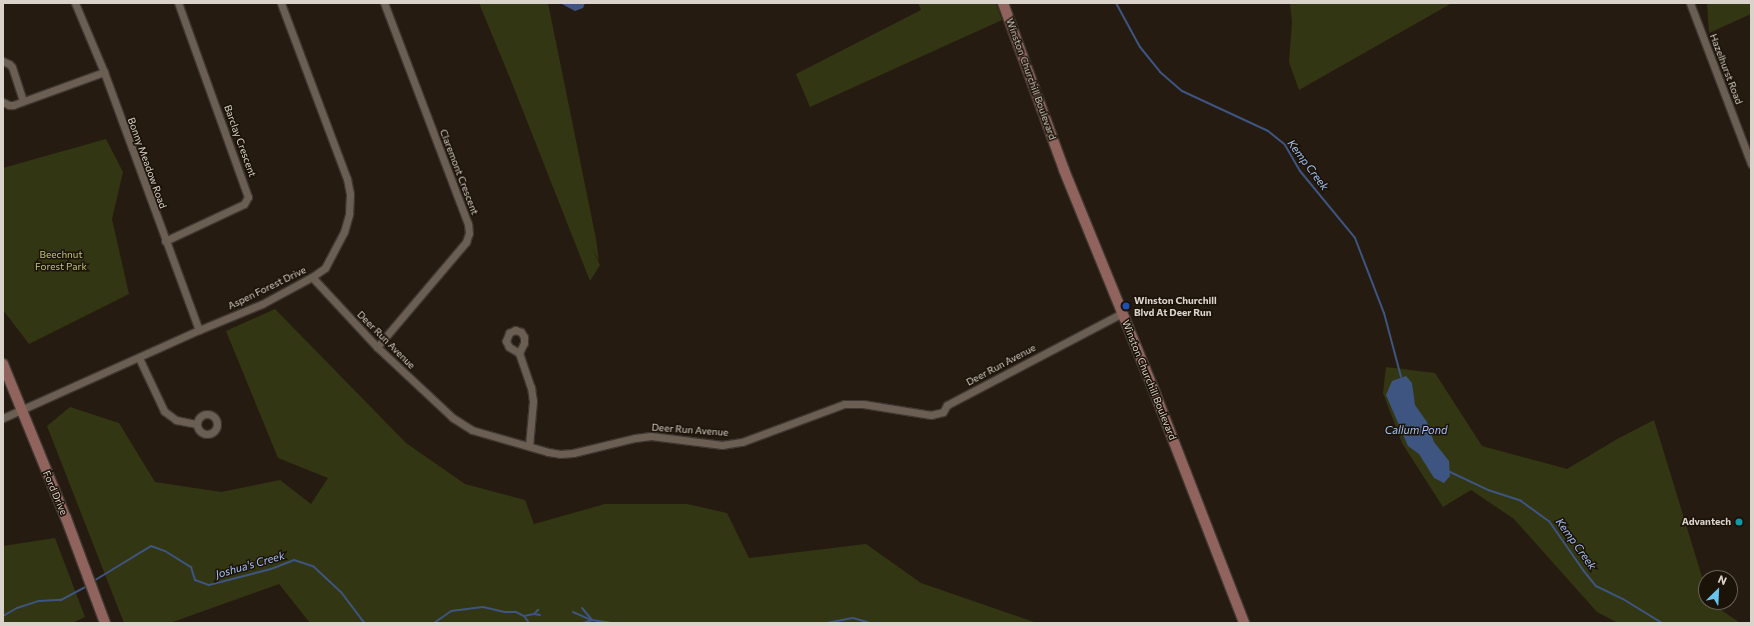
<!DOCTYPE html>
<style>
body{margin:0}
#map{position:relative;width:1754px;height:626px;overflow:hidden;background:#251b11;font-family:Commissioner,sans-serif}
div>[style]{position:absolute}
.green>*{inset:0;background:#333612}
.water>*{inset:0;background:#3d5580}
.stream>*{height:2px;margin:-1px;padding:0 1px;transform-origin:1px;border-radius:1px;background:#3d5580}
.roads{filter:drop-shadow(1px 0 #3f3732) drop-shadow(-1px 0 #3f3732) drop-shadow(0 1px #3f3732) drop-shadow(0 -1px #3f3732)}
.minor>*{height:7px;margin:-3.5px;padding:0 3.5px;transform-origin:3.5px;border-radius:3.5px;background:#6a5f52}
.minor>.ring{margin:-3.5px;padding:0;box-sizing:content-box;background:none;border:7px solid #6a5f52;border-radius:50%}
.secondary>*{height:10px;margin:-5px;padding:0 5px;transform-origin:5px;border-radius:5px;background:#90645c}
.dots>*{width:11px;height:11px;translate:-50% -50%;box-sizing:border-box;border:2px solid #1b1208;border-radius:50%}
span{translate:-50% -50%;white-space:nowrap;text-align:center;line-height:1.15;-webkit-text-stroke:3px #1b1208;paint-order:stroke}
.street-label{font-size:10px;color:#dad3cc}
.park-label{font-size:10px;color:#bdc673}
.poi-label{font-size:10px;color:#dad3cc;font-weight:700}
.left{translate:0 -50%;text-align:left}
.right{translate:-100% -50%;text-align:right}
.water-label{font-size:11px;color:#a3c2f9;font-style:italic}
.frame{position:absolute;inset:0;border:4px solid #dad3cc;pointer-events:none}
.north{position:absolute;left:1698px;top:570px;width:40px;height:40px;box-sizing:border-box;background:#1b1208;border:1px solid #675f56;border-radius:50%;rotate:24deg;font-size:11px;font-weight:700;line-height:16px;text-align:center;color:#dad3cc}
.north::after{content:'';display:block;margin:auto;width:14px;height:18px;background:#66c4ef;clip-path:polygon(50% 0,100% 100%,50% 72%,0 100%)}
</style>
<div id="map">
<div class="green">
<div style="clip-path:polygon(479px 3px,548px 3px,596px 239px,599px 261px,592px 248px,600px 265px,590px 281px,512px 83px)"></div>
<div style="clip-path:polygon(918px 3px,996px 3px,1002px 20px,810px 107px,796px 74px,921px 10px)"></div>
<div style="clip-path:polygon(1290px 3px,1452px 3px,1299px 90px,1289px 62px,1292px 22px)"></div>
<div style="clip-path:polygon(1707px 3px,1751px 3px,1751px 14px,1709px 33px)"></div>
<div style="clip-path:polygon(106px 139px,123px 172px,112px 219px,129px 294px,29px 344px,3px 310px,3px 168px)"></div>
<div style="clip-path:polygon(275px 309px,406px 443px,465px 484px,525px 500px,534px 524px,605px 504px,687px 504px,727px 513px,749px 558px,866px 544px,921px 583px,1037px 623px,310px 623px,279px 584px,170px 623px,124px 623px,47px 426px,70px 407px,119px 423px,155px 482px,221px 492px,280px 480px,311px 504px,328px 478px,278px 458px,226px 331px)"></div>
<div style="clip-path:polygon(1386px 367px,1435px 373px,1482px 446px,1567px 469px,1619px 438px,1654px 420px,1706px 590px,1706px 602px,1710px 602px,1740px 623px,1618px 623px,1597px 612px,1514px 519px,1471px 490px,1443px 507px,1402px 443px,1383px 393px)"></div>
<div style="clip-path:polygon(55px 538px,85px 617px,72px 623px,3px 623px,3px 546px)"></div>
</div>
<div class="water">
<div style="clip-path:polygon(560px 3px,585px 3px,583px 8px,575px 11px)"></div>
<div style="clip-path:polygon(1406px 376px,1412px 383px,1415px 405px,1427px 422px,1434px 442px,1449px 461px,1450px 476px,1444px 483px,1434px 478px,1419px 454px,1408px 446px,1386px 395px,1392px 381px)"></div>
</div>
<div class="stream">
<div style="left:1116px;top:3px;width:50px;rotate:61.4deg"></div>
<div style="left:1140px;top:47px;width:32px;rotate:51deg"></div>
<div style="left:1160px;top:72px;width:29px;rotate:41deg"></div>
<div style="left:1182px;top:91px;width:95px;rotate:24.9deg"></div>
<div style="left:1268px;top:131px;width:22px;rotate:39deg"></div>
<div style="left:1285px;top:145px;width:30px;rotate:60deg"></div>
<div style="left:1300px;top:171px;width:87px;rotate:50.6deg"></div>
<div style="left:1355px;top:238px;width:80px;rotate:68.9deg"></div>
<div style="left:1384px;top:313px;width:66px;rotate:75.1deg"></div>
<div style="left:1450px;top:472px;width:42px;rotate:25.3deg"></div>
<div style="left:1488px;top:490px;width:35px;rotate:18deg"></div>
<div style="left:1521px;top:501px;width:34px;rotate:36deg"></div>
<div style="left:1549px;top:521px;width:60px;rotate:55.2deg"></div>
<div style="left:1583px;top:570px;width:21px;rotate:51deg"></div>
<div style="left:1596px;top:586px;width:30px;rotate:26deg"></div>
<div style="left:1623px;top:599px;width:46px;rotate:31.6deg"></div>
<div style="left:92px;top:582px;width:69px;rotate:-31.4deg"></div>
<div style="left:151px;top:546px;width:15px;rotate:20deg"></div>
<div style="left:165px;top:551px;width:31px;rotate:32deg"></div>
<div style="left:191px;top:567px;width:14px;rotate:73deg"></div>
<div style="left:195px;top:580px;width:15px;rotate:20deg"></div>
<div style="left:209px;top:585px;width:64px;rotate:-14.5deg"></div>
<div style="left:271px;top:569px;width:25px;rotate:-21deg"></div>
<div style="left:294px;top:560px;width:20px;rotate:18deg"></div>
<div style="left:313px;top:566px;width:38px;rotate:43deg"></div>
<div style="left:341px;top:592px;width:39px;rotate:53deg"></div>
<div style="left:582px;top:608px;width:16px;rotate:50deg"></div>
<div style="left:573px;top:612px;width:20px;rotate:24deg"></div>
<div style="left:534px;top:614px;width:6px;rotate:9deg"></div>
<div style="left:3px;top:616px;width:16px;rotate:-30deg"></div>
<div style="left:17px;top:608px;width:23px;rotate:-18deg"></div>
<div style="left:39px;top:601px;width:22px;rotate:-3deg"></div>
<div style="left:61px;top:600px;width:30px;rotate:-28deg"></div>
<div style="left:524px;top:616px;width:10px;rotate:-11deg"></div>
<div style="left:534px;top:614px;width:6px;rotate:-45deg"></div>
<div style="left:434px;top:623px;width:21px;rotate:-35deg"></div>
<div style="left:451px;top:611px;width:32px;rotate:-7deg"></div>
<div style="left:483px;top:607px;width:22px;rotate:13deg"></div>
<div style="left:504px;top:612px;width:12px"></div>
<div style="left:516px;top:612px;width:9px;rotate:27deg"></div>
<div style="left:524px;top:616px;width:9px;rotate:54deg"></div>
<div style="left:583px;top:623px;width:9px;rotate:-18deg"></div>
<div style="left:592px;top:620px;width:18px;rotate:9deg"></div>
<div style="left:827px;top:623px;width:26px;rotate:-11deg"></div>
<div style="left:853px;top:618px;width:18px;rotate:16deg"></div>
</div>
<div class="roads">
<div class="minor">
<div style="left:75px;top:3px;width:75px;rotate:67.2deg"></div>
<div style="left:104px;top:72px;width:275px;rotate:69.8deg"></div>
<div style="left:1690px;top:3px;width:172px;rotate:69.2deg"></div>
<div style="left:3px;top:61px;width:7px;rotate:27deg"></div>
<div style="left:9px;top:64px;width:4px;rotate:45deg"></div>
<div style="left:12px;top:67px;width:35px;rotate:72deg"></div>
<div style="left:3px;top:102px;width:7px;rotate:27deg"></div>
<div style="left:9px;top:105px;width:4px"></div>
<div style="left:13px;top:105px;width:97px;rotate:-19.9deg"></div>
<div style="left:165px;top:241px;width:87px;rotate:-25.1deg"></div>
<div style="left:244px;top:204px;width:8px;rotate:-60deg"></div>
<div style="left:248px;top:197px;width:206px;rotate:-109.8deg"></div>
<div style="left:312px;top:277px;width:96px;rotate:47.1deg"></div>
<div style="left:377px;top:347px;width:104px;rotate:43.1deg"></div>
<div style="left:453px;top:418px;width:22px;rotate:32deg"></div>
<div style="left:472px;top:430px;width:79px;rotate:16.1deg"></div>
<div style="left:548px;top:452px;width:12px;rotate:9deg"></div>
<div style="left:560px;top:454px;width:13px;rotate:-4deg"></div>
<div style="left:573px;top:453px;width:64px;rotate:-13.6deg"></div>
<div style="left:635px;top:438px;width:16px;rotate:-7deg"></div>
<div style="left:651px;top:436px;width:72px;rotate:7.2deg"></div>
<div style="left:722px;top:445px;width:20px;rotate:-9deg"></div>
<div style="left:742px;top:442px;width:109px;rotate:-20.4deg"></div>
<div style="left:844px;top:404px;width:19px"></div>
<div style="left:863px;top:404px;width:69px;rotate:9.2deg"></div>
<div style="left:931px;top:415px;width:12px;rotate:-14deg"></div>
<div style="left:943px;top:412px;width:8px;rotate:-60deg"></div>
<div style="left:947px;top:405px;width:198px;rotate:-27.7deg"></div>
<div style="left:515px;top:330px;width:6px;rotate:18deg"></div>
<div style="left:521px;top:332px;width:6px;rotate:59deg"></div>
<div style="left:524px;top:337px;width:6px;rotate:90deg"></div>
<div style="left:524px;top:343px;width:11px;rotate:117deg"></div>
<div style="left:519px;top:353px;width:12px;rotate:-149deg"></div>
<div style="left:509px;top:347px;width:7px;rotate:-117deg"></div>
<div style="left:506px;top:341px;width:9px;rotate:-69deg"></div>
<div style="left:509px;top:333px;width:7px;rotate:-27deg"></div>
<div style="left:377px;top:347px;width:138px;rotate:-49.7deg"></div>
<div style="left:466px;top:242px;width:9px;rotate:-72deg"></div>
<div style="left:469px;top:233px;width:9px;rotate:-96deg"></div>
<div style="left:468px;top:224px;width:236px;rotate:-110.8deg"></div>
<div style="left:519px;top:353px;width:36px;rotate:71deg"></div>
<div style="left:531px;top:387px;width:14px;rotate:82deg"></div>
<div style="left:533px;top:401px;width:45px;rotate:95.1deg"></div>
<div style="left:139px;top:358px;width:59px;rotate:64.7deg"></div>
<div style="left:164px;top:411px;width:15px;rotate:37deg"></div>
<div style="left:176px;top:420px;width:20px;rotate:11deg"></div>
<div class="ring" style="left:197px;top:414px;width:13px;height:13px"></div>
<div style="left:3px;top:418px;width:215px;rotate:-24.2deg"></div>
<div style="left:199px;top:330px;width:68px;rotate:-22.4deg"></div>
<div style="left:262px;top:304px;width:57px;rotate:-28.4deg"></div>
<div style="left:312px;top:277px;width:16px;rotate:-35deg"></div>
<div style="left:325px;top:268px;width:41px;rotate:-62.2deg"></div>
<div style="left:344px;top:232px;width:19px;rotate:-74deg"></div>
<div style="left:349px;top:214px;width:20px;rotate:-87deg"></div>
<div style="left:350px;top:194px;width:15px;rotate:-101deg"></div>
<div style="left:347px;top:179px;width:188px;rotate:-110.6deg"></div>
</div>
<div class="secondary">
<div style="left:1003px;top:3px;width:178px;rotate:69.9deg"></div>
<div style="left:1064px;top:170px;width:241px;rotate:67.8deg"></div>
<div style="left:1155px;top:393px;width:247px;rotate:68.8deg"></div>
<div style="left:3px;top:364px;width:166px;rotate:67.8deg"></div>
<div style="left:66px;top:518px;width:112px;rotate:69.6deg"></div>
</div>
</div>
<div class="dots">
<div style="left:1126px;top:306px;background:#1a4fb4"></div>
<div style="left:1739px;top:522px;background:#0f9aa8"></div>
</div>
<div class="street-label">
<span style="left:1726px;top:69px;rotate:69deg">Hazelhurst Road</span>
<span style="left:1031px;top:79px;rotate:70deg">Winston Churchill Boulevard</span>
<span style="left:240px;top:141px;rotate:70deg">Barclay Crescent</span>
<span style="left:147px;top:163px;rotate:70deg">Bonny Meadow Road</span>
<span style="left:459px;top:172px;rotate:69deg">Claremont Crescent</span>
<span style="left:267px;top:288px;rotate:-26deg">Aspen Forest Drive</span>
<span style="left:386px;top:340px;rotate:45deg">Deer Run Avenue</span>
<span style="left:1001px;top:365px;rotate:-28deg">Deer Run Avenue</span>
<span style="left:1149px;top:380px;rotate:68deg">Winston Churchill Boulevard</span>
<span style="left:690px;top:430px;rotate:4deg">Deer Run Avenue</span>
<span style="left:55px;top:493px;rotate:67deg">Ford Drive</span>
</div>
<div class="park-label">
<span style="left:61px;top:260px">Beechnut<br>Forest Park</span>
</div>
<div class="poi-label">
<span class="left" style="left:1134px;top:306px">Winston Churchill<br>Blvd At Deer Run</span>
<span class="right" style="left:1731px;top:522px">Advantech</span>
</div>
<div class="water-label">
<span style="left:1308px;top:165px;rotate:53deg">Kemp Creek</span>
<span style="left:1416px;top:430px">Callum Pond</span>
<span style="left:1576px;top:544px;rotate:54deg">Kemp Creek</span>
<span style="left:250px;top:565px;rotate:-16deg">Joshua's Creek</span>
</div>
<div class="frame"></div>
<div class="north">N</div>
</div>
